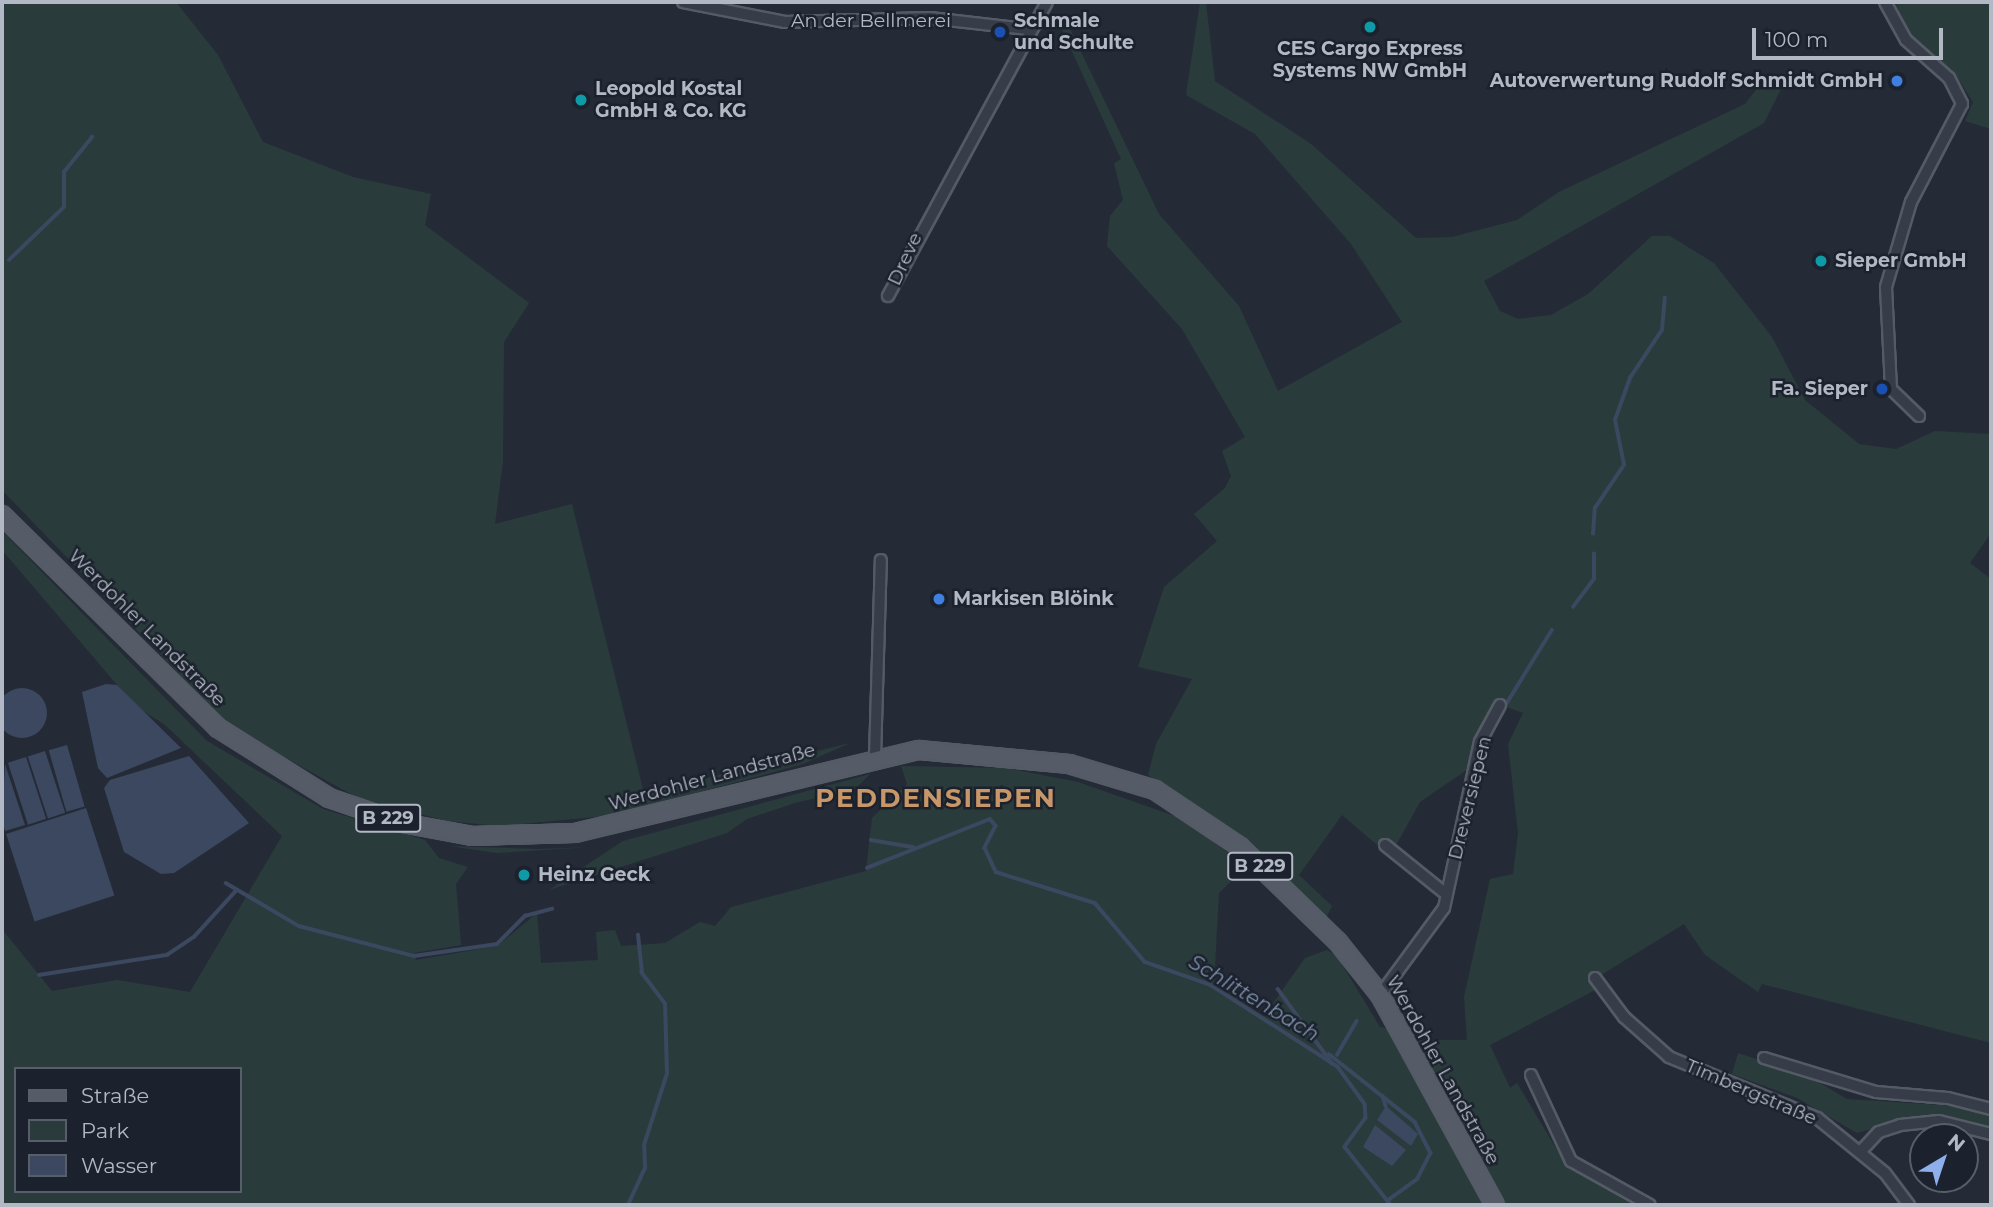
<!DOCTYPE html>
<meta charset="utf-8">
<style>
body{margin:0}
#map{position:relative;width:1993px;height:1207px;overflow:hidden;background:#242b37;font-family:Montserrat,sans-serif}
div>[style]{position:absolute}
.green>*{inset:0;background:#2a3b3c}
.water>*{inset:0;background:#3b485f;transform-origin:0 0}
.round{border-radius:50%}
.stream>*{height:3.5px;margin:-1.75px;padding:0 1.75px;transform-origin:1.75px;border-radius:1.75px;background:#3b485f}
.roads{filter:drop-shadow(2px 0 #555b66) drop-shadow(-2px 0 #555b66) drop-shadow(0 2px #555b66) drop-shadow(0 -2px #555b66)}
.street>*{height:10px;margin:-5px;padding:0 5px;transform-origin:5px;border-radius:5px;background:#373d48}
.primary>*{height:16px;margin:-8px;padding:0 8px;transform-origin:8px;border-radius:8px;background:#555c68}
.dots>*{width:19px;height:19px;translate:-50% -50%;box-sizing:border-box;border:4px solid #1c222d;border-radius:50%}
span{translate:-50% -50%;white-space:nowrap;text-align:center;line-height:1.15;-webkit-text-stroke:5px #1c222d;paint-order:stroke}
.shield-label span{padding:2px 5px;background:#1c222d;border:2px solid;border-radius:5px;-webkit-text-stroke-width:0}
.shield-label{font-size:18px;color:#b2b8c4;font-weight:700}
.street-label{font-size:19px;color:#b2b8c4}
.poi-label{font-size:19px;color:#b2b8c4;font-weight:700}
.left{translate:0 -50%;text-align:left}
.right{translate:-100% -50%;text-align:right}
.water-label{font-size:21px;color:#7d8eaa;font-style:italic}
.district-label{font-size:26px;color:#c89769;font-weight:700;letter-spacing:2px}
.frame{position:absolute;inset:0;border:4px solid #b2b8c4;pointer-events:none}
.legend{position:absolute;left:14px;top:1067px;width:228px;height:126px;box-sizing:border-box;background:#1c222d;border:2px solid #585e69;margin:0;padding:9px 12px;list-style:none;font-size:21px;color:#b2b8c4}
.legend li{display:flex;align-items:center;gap:14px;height:35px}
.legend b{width:35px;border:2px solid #585e69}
.north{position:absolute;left:1909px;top:1123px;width:70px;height:70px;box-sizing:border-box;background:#1c222d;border:2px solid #585e69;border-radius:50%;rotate:39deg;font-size:19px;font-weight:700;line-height:28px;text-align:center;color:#b2b8c4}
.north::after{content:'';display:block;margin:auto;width:24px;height:32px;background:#8faeec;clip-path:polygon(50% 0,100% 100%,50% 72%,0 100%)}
.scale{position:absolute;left:1752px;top:28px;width:191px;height:32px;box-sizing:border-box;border:4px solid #b2b8c4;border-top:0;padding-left:9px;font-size:21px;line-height:24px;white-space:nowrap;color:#b2b8c4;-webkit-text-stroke:5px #1c222d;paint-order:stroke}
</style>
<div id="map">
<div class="green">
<div style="clip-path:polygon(2px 2px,176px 2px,218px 55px,263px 142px,353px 177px,431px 194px,425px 225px,529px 303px,504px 342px,503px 461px,495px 524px,572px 504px,644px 793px,850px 743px,803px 764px,616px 815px,499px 826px,447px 821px,358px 798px,230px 727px,2px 490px)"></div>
<div style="clip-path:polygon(1200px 2px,1206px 2px,1215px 81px,1311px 144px,1416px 238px,1452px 237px,1517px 220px,1559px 192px,1745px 104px,1766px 77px,1788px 75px,1764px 123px,1484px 281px,1500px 311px,1518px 319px,1551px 315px,1588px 294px,1652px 236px,1670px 236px,1714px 263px,1772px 337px,1805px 400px,1859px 444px,1896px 449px,1935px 431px,1991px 434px,1991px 533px,1970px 563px,1991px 579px,1991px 1043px,1762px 984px,1758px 992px,1705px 955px,1684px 924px,1601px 975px,1605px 985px,1490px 1045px,1510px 1088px,1517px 1083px,1566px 1165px,1633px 1205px,1502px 1205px,1412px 1040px,1467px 1040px,1464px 997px,1490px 879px,1513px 874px,1518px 833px,1508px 744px,1523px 713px,1504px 706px,1474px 765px,1420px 802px,1395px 847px,1389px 841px,1382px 849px,1342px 815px,1299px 875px,1332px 906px,1326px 918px,1245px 841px,1148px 775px,1156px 744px,1192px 679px,1138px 667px,1164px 587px,1217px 541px,1194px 514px,1225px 488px,1231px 476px,1222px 451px,1245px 437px,1182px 329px,1107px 246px,1110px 216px,1123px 200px,1114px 163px,1121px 159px,1060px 25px,1070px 29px,1159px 214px,1239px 306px,1278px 391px,1402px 322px,1351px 244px,1255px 134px,1186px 95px)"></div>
<div style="clip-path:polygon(1895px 2px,1991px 2px,1991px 129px,1965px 121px,1973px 102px,1955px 74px,1908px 34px)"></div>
<div style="clip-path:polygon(evenodd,2px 531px,207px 741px,323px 809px,425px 840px,439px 858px,468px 867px,456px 884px,461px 945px,414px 953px,416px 960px,497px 946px,537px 913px,541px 963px,598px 960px,596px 932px,615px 930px,621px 946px,665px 943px,700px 922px,715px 926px,731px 907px,866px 871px,872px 818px,907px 784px,901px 766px,1005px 768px,1078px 782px,1186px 820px,1246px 867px,1219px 893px,1214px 984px,1264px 1016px,1305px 958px,1327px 950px,1337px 956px,1380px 1027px,1387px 1028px,1485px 1205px,2px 1205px,2px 929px,52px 991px,117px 980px,190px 992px,282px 836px,164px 724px,136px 707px,2px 550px,2px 531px,16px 1069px,240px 1069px,240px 1191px,16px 1191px,16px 1069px)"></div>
<div style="clip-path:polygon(870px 774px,855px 789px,795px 803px,747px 819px,727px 833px,549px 890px,623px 841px)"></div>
<div style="clip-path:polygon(449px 846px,538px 849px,592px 847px,497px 853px)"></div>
<div style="clip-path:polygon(1738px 1053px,1810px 1077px,1847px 1099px,1972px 1107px,1991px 1114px,1991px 1127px,1919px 1116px,1857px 1133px,1797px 1098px,1732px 1074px)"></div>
</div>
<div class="water">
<div style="clip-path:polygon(106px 684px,117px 685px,181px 748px,107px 778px,98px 768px,82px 692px)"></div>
<div class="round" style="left:-3px;top:688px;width:50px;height:50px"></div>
<div style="left:67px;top:745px;width:64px;height:19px;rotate:74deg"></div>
<div style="left:45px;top:751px;width:65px;height:18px;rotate:72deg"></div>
<div style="clip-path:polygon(189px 756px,249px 823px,174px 873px,161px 874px,124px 852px,104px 788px,110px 780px)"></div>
<div style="left:26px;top:757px;width:65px;height:19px;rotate:72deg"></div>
<div style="clip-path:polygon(5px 764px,25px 825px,5px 831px,2px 820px)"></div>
<div style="left:86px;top:808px;width:92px;height:84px;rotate:72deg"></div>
<div style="clip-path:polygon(1386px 1106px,1418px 1134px,1411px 1146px,1377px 1120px)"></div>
<div style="clip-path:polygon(1375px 1125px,1406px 1150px,1392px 1166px,1363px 1147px)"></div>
</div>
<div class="stream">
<div style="left:9px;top:260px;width:76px;rotate:-43.9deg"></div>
<div style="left:64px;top:207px;width:35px;rotate:-90deg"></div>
<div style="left:64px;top:172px;width:45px;rotate:-51.3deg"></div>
<div style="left:1593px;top:534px;width:26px;rotate:-86deg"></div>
<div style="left:1595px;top:508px;width:52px;rotate:-56deg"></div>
<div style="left:1624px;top:465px;width:46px;rotate:-101.3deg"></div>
<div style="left:1615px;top:420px;width:45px;rotate:-70.3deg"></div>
<div style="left:1630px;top:378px;width:58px;rotate:-56.3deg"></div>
<div style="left:1662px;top:330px;width:32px;rotate:-85deg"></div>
<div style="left:1573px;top:607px;width:35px;rotate:-53deg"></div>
<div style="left:1594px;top:579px;width:25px;rotate:-90deg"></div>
<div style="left:1505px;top:706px;width:89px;rotate:-58.3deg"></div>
<div style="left:871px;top:840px;width:43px;rotate:9.5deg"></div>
<div style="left:867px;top:868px;width:132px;rotate:-21.7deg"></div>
<div style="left:990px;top:819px;width:9px;rotate:49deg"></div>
<div style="left:996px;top:826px;width:25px;rotate:117deg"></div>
<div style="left:985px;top:848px;width:26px;rotate:65deg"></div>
<div style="left:996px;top:872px;width:104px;rotate:17.4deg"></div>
<div style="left:1095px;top:903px;width:77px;rotate:49.7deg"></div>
<div style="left:1145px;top:962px;width:70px;rotate:19.2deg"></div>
<div style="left:1211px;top:985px;width:151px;rotate:32.8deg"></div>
<div style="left:1338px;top:1067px;width:46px;rotate:53.9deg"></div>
<div style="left:1365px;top:1104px;width:14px;rotate:86deg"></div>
<div style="left:1366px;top:1118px;width:36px;rotate:126deg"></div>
<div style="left:1345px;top:1147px;width:74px;rotate:51.6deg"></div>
<div style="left:226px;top:883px;width:85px;rotate:30.5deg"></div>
<div style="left:299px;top:926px;width:119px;rotate:14.6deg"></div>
<div style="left:414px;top:956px;width:84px;rotate:-8.2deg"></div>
<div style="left:497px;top:944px;width:40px;rotate:-45deg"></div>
<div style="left:525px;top:916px;width:28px;rotate:-15deg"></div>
<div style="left:39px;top:975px;width:130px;rotate:-8.9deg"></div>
<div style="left:167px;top:955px;width:32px;rotate:-34deg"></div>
<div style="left:194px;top:937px;width:61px;rotate:-47.7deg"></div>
<div style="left:1278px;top:989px;width:92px;rotate:53.9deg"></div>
<div style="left:1329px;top:1054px;width:110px;rotate:38.3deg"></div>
<div style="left:1415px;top:1122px;width:35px;rotate:63deg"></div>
<div style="left:1431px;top:1153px;width:29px;rotate:117deg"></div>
<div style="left:1418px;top:1179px;width:37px;rotate:144deg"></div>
<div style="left:1337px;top:1055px;width:39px;rotate:-60deg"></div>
<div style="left:1383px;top:1096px;width:10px;rotate:73deg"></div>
<div style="left:628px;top:1205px;width:41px;rotate:-65.3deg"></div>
<div style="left:645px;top:1168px;width:23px;rotate:-92deg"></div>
<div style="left:644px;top:1145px;width:75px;rotate:-72.1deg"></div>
<div style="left:667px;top:1074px;width:70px;rotate:-91.6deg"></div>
<div style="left:665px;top:1004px;width:39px;rotate:-127deg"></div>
<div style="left:642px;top:973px;width:38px;rotate:-96deg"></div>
</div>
<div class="roads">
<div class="street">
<div style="left:683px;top:2px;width:104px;rotate:11.1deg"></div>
<div style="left:785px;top:22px;width:145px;rotate:-1.6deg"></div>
<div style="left:930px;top:18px;width:98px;rotate:6.5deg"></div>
<div style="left:1027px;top:29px;width:13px;rotate:-29deg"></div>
<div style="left:1885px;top:2px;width:43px;rotate:61.1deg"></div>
<div style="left:1906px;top:40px;width:57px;rotate:41.5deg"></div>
<div style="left:1949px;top:78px;width:29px;rotate:63deg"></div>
<div style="left:1962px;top:104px;width:110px;rotate:117.5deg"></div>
<div style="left:1911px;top:202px;width:89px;rotate:106.4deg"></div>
<div style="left:1886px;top:287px;width:102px;rotate:87.2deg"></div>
<div style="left:1891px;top:389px;width:39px;rotate:44deg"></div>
<div style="left:888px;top:296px;width:334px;rotate:-61.6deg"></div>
<div style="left:875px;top:757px;width:197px;rotate:-88.3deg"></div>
<div style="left:1385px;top:845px;width:78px;rotate:38.8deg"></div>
<div style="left:1595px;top:978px;width:49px;rotate:53.4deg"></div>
<div style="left:1624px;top:1017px;width:60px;rotate:41.6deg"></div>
<div style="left:1669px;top:1057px;width:160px;rotate:22.4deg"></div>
<div style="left:1817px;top:1118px;width:87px;rotate:39deg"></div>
<div style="left:1885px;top:1173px;width:40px;rotate:53deg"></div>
<div style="left:1380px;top:995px;width:108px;rotate:-53.7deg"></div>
<div style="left:1444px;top:908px;width:170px;rotate:-77.8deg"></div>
<div style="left:1480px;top:742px;width:42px;rotate:-61.6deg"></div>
<div style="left:1764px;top:1058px;width:117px;rotate:16.9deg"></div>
<div style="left:1876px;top:1092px;width:72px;rotate:4.8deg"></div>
<div style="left:1948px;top:1098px;width:44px;rotate:14.3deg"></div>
<div style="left:1531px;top:1075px;width:95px;rotate:65.1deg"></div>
<div style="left:1571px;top:1161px;width:90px;rotate:29.1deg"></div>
<div style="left:1861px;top:1151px;width:26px;rotate:-47deg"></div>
<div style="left:1879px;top:1132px;width:22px;rotate:-18deg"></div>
<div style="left:1900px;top:1125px;width:39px;rotate:-6deg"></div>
<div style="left:1939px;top:1121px;width:54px;rotate:14deg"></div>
</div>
<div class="primary">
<div style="left:2px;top:515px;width:303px;rotate:44.6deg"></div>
<div style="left:218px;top:728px;width:131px;rotate:32.2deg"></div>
<div style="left:329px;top:798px;width:77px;rotate:18.9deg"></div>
<div style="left:402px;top:823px;width:71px;rotate:10.5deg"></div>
<div style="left:472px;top:836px;width:103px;rotate:-1.7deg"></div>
<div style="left:575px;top:833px;width:354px;rotate:-13.6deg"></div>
<div style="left:919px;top:750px;width:151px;rotate:5.3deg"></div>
<div style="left:1069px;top:764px;width:90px;rotate:16.8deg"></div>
<div style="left:1155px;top:790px;width:102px;rotate:33.8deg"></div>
<div style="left:1240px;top:847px;width:136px;rotate:44.1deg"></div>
<div style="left:1338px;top:942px;width:68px;rotate:51.6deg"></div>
<div style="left:1380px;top:995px;width:239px;rotate:61.3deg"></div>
</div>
</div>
<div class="dots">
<div style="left:1370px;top:27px;background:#0f9aa8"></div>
<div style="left:1000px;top:32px;background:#1a4fb4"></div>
<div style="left:1897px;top:81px;background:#3f7fe0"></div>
<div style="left:581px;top:100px;background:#0f9aa8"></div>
<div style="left:1821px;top:261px;background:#0f9aa8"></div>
<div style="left:1882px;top:389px;background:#1a4fb4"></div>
<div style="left:939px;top:599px;background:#3f7fe0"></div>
<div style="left:524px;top:875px;background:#0f9aa8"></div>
</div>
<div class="shield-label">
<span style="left:388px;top:818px">B 229</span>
<span style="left:1260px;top:866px">B 229</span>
</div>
<div class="street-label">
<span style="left:871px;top:21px">An der Bellmerei</span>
<span style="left:905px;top:259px;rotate:-65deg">Dreve</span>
<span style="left:147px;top:628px;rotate:45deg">Werdohler Landstraße</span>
<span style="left:712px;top:777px;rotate:-15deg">Werdohler Landstraße</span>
<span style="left:1470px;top:798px;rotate:-76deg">Dreversiepen</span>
<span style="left:1443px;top:1070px;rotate:61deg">Werdohler Landstraße</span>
<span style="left:1751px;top:1092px;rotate:23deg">Timbergstraße</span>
</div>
<div class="poi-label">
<span class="left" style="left:1014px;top:32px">Schmale<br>und Schulte</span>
<span style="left:1370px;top:60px">CES Cargo Express<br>Systems NW GmbH</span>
<span class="right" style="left:1883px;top:81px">Autoverwertung Rudolf Schmidt GmbH</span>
<span class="left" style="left:595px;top:100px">Leopold Kostal<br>GmbH &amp; Co. KG</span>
<span class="left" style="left:1835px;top:261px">Sieper GmbH</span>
<span class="right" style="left:1868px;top:389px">Fa. Sieper</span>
<span class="left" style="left:953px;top:599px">Markisen Blöink</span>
<span class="left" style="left:538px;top:875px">Heinz Geck</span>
</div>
<div class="water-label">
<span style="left:1254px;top:998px;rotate:31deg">Schlittenbach</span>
</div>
<div class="district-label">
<span style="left:936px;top:799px">PEDDENSIEPEN</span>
</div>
<div class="frame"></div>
<ul class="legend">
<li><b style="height:9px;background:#555c68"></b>Straße</li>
<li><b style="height:19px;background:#2a3b3c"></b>Park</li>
<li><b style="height:19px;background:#3b485f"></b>Wasser</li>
</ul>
<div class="north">N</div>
<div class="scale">100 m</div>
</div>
